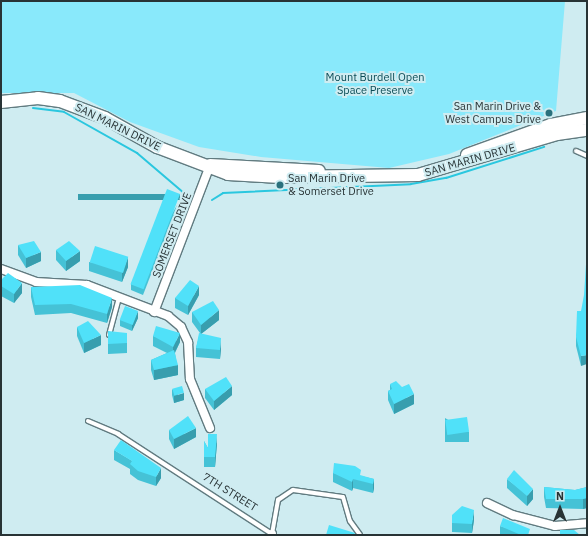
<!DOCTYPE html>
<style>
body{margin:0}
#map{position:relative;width:588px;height:536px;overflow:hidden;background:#cfecf1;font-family:"IBM Plex Sans",sans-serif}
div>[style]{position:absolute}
.green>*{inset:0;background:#89e9fb}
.stream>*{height:2px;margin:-1px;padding:0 1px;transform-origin:1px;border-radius:1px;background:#2ac7df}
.roads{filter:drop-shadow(1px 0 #617b80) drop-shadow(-1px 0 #617b80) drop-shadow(0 1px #617b80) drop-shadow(0 -1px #617b80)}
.lane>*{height:4px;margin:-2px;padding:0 2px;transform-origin:2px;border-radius:2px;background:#fff}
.street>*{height:8px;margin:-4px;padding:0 4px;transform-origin:4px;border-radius:4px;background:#fff}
.secondary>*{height:12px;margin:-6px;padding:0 6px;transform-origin:6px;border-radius:6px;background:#fff}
.wall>*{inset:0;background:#45c2d6}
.shaded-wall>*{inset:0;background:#389eae;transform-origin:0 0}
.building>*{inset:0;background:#50e1f9;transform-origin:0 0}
.dots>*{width:11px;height:11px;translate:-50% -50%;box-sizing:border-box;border:2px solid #cfecf1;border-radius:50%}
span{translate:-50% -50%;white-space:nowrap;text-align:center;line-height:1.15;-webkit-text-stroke:4px #cfecf1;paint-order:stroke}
.park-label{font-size:11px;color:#0b4c56}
.poi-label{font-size:11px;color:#283335}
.right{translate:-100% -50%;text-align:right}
.left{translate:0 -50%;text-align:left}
.street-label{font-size:11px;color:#283335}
.frame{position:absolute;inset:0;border:2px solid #283335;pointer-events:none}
.north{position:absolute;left:540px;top:488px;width:40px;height:40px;-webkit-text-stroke:3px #cfecf1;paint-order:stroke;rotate:0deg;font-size:11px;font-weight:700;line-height:16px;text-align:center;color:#283335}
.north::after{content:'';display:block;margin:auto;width:14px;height:18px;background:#283335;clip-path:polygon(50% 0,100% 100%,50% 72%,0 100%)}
</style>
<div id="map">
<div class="green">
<div style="clip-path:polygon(1px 1px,565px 1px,556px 111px,449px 154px,389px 168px,261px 157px,199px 147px,130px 122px,74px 93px,1px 93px)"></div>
</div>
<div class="stream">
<div style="left:33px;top:108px;width:31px;rotate:7deg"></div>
<div style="left:64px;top:112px;width:84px;rotate:29.3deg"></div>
<div style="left:137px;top:153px;width:62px;rotate:40.4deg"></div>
<div style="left:212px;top:200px;width:13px;rotate:-32deg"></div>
<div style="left:223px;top:193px;width:188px;rotate:-2.7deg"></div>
<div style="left:411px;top:184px;width:36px;rotate:-10deg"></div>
<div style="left:446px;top:178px;width:103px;rotate:-17.6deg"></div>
</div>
<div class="roads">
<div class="lane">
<div style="left:576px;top:151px;width:12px;rotate:24deg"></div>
<div style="left:109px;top:335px;width:39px;rotate:-75deg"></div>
<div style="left:88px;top:421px;width:33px;rotate:23deg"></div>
<div style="left:118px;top:434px;width:184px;rotate:33deg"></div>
<div style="left:272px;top:534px;width:35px;rotate:-80deg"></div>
<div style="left:278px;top:500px;width:18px;rotate:-34deg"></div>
<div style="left:293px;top:490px;width:50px;rotate:8deg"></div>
<div style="left:343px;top:497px;width:25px;rotate:74deg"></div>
<div style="left:350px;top:521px;width:17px;rotate:54deg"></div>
</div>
<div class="street">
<div style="left:1px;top:269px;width:37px;rotate:20deg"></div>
<div style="left:36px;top:282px;width:51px;rotate:3.4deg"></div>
<div style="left:87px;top:285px;width:87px;rotate:20.9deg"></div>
<div style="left:168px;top:316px;width:17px;rotate:40deg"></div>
<div style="left:181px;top:327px;width:17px;rotate:65deg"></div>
<div style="left:188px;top:342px;width:37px;rotate:87deg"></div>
<div style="left:190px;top:379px;width:53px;rotate:67.8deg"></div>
<div style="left:154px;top:312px;width:157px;rotate:-69.1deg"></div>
<div style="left:487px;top:503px;width:29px;rotate:25deg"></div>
<div style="left:513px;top:515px;width:43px;rotate:14.7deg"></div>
<div style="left:555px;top:526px;width:32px;rotate:-5deg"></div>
<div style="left:272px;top:534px;width:1px;rotate:90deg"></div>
</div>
<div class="secondary">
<div style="left:1px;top:102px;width:37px;rotate:-6deg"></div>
<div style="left:38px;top:98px;width:22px;rotate:8deg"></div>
<div style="left:60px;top:101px;width:48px;rotate:20.7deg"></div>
<div style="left:105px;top:118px;width:60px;rotate:29.1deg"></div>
<div style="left:157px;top:147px;width:76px;rotate:20.8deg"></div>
<div style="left:228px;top:174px;width:52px;rotate:3.3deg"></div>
<div style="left:280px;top:177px;width:138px;rotate:-0.8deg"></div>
<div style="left:418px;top:175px;width:145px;rotate:-16.4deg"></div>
<div style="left:557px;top:134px;width:30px;rotate:-8deg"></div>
<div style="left:467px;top:155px;width:89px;rotate:-19.7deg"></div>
<div style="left:551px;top:125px;width:37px;rotate:-11deg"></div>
<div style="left:210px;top:165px;width:109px;rotate:3.2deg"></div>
</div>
</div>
<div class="wall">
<div style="clip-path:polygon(180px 200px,143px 295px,131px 290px,131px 284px)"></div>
<div style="clip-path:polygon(18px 245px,41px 261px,26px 268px,18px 255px)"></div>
<div style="clip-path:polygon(56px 250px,80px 261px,66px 271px,56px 260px)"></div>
<div style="clip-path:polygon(89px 262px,128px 267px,122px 282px,89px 271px)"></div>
<div style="clip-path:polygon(1px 280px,22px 293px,14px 303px,1px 296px)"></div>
<div style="clip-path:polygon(31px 287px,112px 307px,107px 323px,71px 313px,35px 315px,31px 297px)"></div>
<div style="clip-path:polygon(199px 295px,188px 315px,175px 308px,175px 298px)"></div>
<div style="clip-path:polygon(581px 311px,581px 366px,576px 346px,576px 337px)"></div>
<div style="clip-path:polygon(192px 312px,219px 320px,201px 334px,221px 348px,220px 359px,196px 357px,196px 348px,200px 333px,192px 322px)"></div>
<div style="clip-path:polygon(138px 318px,132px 331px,120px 326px,120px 320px)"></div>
<div style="clip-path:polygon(77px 327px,101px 345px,84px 353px,77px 336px)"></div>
<div style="clip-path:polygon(108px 331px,127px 343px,127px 353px,108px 354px)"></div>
<div style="clip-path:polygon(153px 336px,180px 342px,175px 353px,178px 375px,154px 380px,151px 370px,151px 360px,167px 353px,153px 346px)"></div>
<div style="clip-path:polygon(390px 384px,414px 404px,394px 414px,388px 400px,388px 391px,390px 390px)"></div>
<div style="clip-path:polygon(172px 389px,184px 400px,174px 403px,172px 395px)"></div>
<div style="clip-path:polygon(205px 389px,232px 395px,214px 410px,205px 398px)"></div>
<div style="clip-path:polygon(445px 418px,469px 432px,469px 442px,445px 442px)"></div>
<div style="clip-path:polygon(169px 430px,196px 437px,174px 449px,169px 439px)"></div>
<div style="clip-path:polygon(204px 441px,208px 448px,217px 443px,215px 467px,204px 467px)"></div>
<div style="clip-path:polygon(114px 450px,161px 478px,156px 486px,138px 480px,130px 474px,130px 469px,114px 460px)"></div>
<div style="clip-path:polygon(333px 473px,361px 476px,374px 479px,374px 488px,373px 493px,353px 488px,352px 491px,333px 482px)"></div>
<div style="clip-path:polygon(507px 479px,533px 499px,527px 506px,507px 488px)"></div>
<div style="clip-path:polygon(544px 487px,575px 490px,587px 487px,587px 508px,583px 509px,546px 508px,544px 497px)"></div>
<div style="clip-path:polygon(474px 520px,472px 533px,452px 532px,452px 523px)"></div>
<div style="clip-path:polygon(500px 526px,530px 535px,500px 535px)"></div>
</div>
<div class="shaded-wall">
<div style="left:180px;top:194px;width:6px;height:102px;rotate:90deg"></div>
<div style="clip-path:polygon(80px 251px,80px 261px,66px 271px,66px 261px)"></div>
<div style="clip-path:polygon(41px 252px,41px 261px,26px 268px,26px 258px)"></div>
<div style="clip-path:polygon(128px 257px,128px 267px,122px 282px,122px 273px)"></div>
<div style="clip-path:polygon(22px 283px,22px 293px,14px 303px,14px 294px)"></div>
<div style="clip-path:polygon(199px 286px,199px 295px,188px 315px,188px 306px)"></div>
<div style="clip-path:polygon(112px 298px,112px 307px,107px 323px,107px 314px)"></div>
<div style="clip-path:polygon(219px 310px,219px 320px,201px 334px,201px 325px)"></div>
<div style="clip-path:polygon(138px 311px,138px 318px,132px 331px,132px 324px)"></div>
<div style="clip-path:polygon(180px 333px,180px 342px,173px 356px,173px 347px)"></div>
<div style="clip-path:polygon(101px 335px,101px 345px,84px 353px,84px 343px)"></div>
<div style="clip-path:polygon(221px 338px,221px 348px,220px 359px,220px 350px)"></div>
<div style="clip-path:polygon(587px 355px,587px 364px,581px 366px,581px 356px)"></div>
<div style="clip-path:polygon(178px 365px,178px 375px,154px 380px,154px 370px)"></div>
<div style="clip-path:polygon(232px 386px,232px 395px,214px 410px,214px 401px)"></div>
<div style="clip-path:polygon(184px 393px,184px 400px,174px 403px,174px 396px)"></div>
<div style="clip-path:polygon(414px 394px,414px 404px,394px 414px,394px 404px)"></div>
<div style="clip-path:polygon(196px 428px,196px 437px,174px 449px,174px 439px)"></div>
<div style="clip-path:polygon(217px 434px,217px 443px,215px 467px,215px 457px)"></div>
<div style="clip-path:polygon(161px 468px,161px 478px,156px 486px,156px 477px)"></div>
<div style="clip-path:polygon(353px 479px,353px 488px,352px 491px,352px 482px)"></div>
<div style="clip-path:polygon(374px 479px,374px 488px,373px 493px,373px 484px)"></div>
<div style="clip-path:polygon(533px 489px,533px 499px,527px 506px,527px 496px)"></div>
<div style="clip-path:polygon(587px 498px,587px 508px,583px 509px,583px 499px)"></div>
<div style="clip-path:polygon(474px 510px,474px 520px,472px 533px,472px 524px)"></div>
</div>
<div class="building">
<div style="left:167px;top:189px;width:14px;height:102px;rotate:21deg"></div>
<div style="clip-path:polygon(34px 241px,41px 252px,26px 258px,18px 245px)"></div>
<div style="clip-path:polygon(69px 241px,80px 251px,66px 261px,56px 250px)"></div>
<div style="left:95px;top:246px;width:35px;height:17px;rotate:18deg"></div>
<div style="clip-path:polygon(586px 264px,587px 265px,587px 355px,581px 356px,576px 337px,577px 311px,581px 311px,584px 295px)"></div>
<div style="clip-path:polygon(8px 273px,22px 283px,14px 294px,1px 286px,1px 280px)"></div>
<div style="clip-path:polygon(190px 280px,199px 286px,188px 306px,175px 298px)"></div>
<div style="clip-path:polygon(80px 285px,112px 298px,107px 314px,71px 304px,35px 305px,31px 287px)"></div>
<div style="clip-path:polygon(213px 301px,219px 310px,201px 325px,192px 312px)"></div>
<div style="left:125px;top:306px;width:14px;height:15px;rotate:21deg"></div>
<div style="clip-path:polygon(88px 321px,101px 335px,84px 343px,77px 327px)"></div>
<div style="clip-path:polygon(156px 326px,180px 333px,173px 347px,153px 336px)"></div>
<div style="clip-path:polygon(108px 331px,127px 333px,127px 343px,108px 344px)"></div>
<div style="clip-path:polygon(199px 333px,221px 338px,220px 350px,196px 348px)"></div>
<div style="clip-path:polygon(174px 350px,178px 365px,154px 370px,151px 360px)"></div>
<div style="clip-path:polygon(226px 377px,232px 386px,214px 401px,205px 389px)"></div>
<div style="clip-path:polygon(396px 381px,402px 387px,409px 384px,414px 394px,394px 404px,388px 391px,392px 389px,390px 384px)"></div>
<div style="left:182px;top:386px;width:7px;height:10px;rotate:74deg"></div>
<div style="clip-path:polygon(188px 416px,196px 428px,174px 439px,169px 430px)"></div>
<div style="left:467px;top:417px;width:15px;height:22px;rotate:82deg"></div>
<div style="clip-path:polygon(208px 434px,217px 434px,215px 457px,204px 457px,204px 441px,208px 448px)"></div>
<div style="clip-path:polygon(121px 440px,161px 468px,156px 477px,138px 471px,130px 464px,132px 461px,114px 450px)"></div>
<div style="clip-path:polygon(334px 463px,355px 466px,361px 470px,360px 475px,374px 479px,373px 484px,353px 479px,352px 482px,333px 473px)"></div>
<div style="clip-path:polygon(514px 470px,533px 489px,527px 496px,507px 479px)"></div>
<div style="clip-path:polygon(544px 487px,575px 490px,587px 487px,587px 498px,583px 499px,546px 499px)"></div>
<div style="clip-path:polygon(462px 506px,474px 510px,472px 524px,452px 523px,452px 515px)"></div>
<div style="clip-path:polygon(503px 518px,530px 529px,528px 535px,521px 535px,500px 526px)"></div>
<div style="clip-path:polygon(329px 525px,355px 533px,354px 535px,326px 535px)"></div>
<div style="clip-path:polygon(560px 530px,574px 530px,580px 535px,560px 535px)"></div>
</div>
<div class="dots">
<div style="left:549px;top:113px;background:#2a717d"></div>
<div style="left:280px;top:185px;background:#2a717d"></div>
</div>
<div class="park-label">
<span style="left:375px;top:84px">Mount Burdell Open<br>Space Preserve</span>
</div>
<div class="poi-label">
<span class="right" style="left:541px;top:113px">San Marin Drive &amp;<br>West Campus Drive</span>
<span class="left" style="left:288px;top:185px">San Marin Drive<br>&amp; Somerset Drive</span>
</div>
<div class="street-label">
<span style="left:118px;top:127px;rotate:26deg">SAN MARIN DRIVE</span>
<span style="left:470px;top:160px;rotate:-16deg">SAN MARIN DRIVE</span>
<span style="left:172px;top:235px;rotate:-69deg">SOMERSET DRIVE</span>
<span style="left:230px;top:492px;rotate:32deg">7TH STREET</span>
</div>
<div class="frame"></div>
<div class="north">N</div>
</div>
